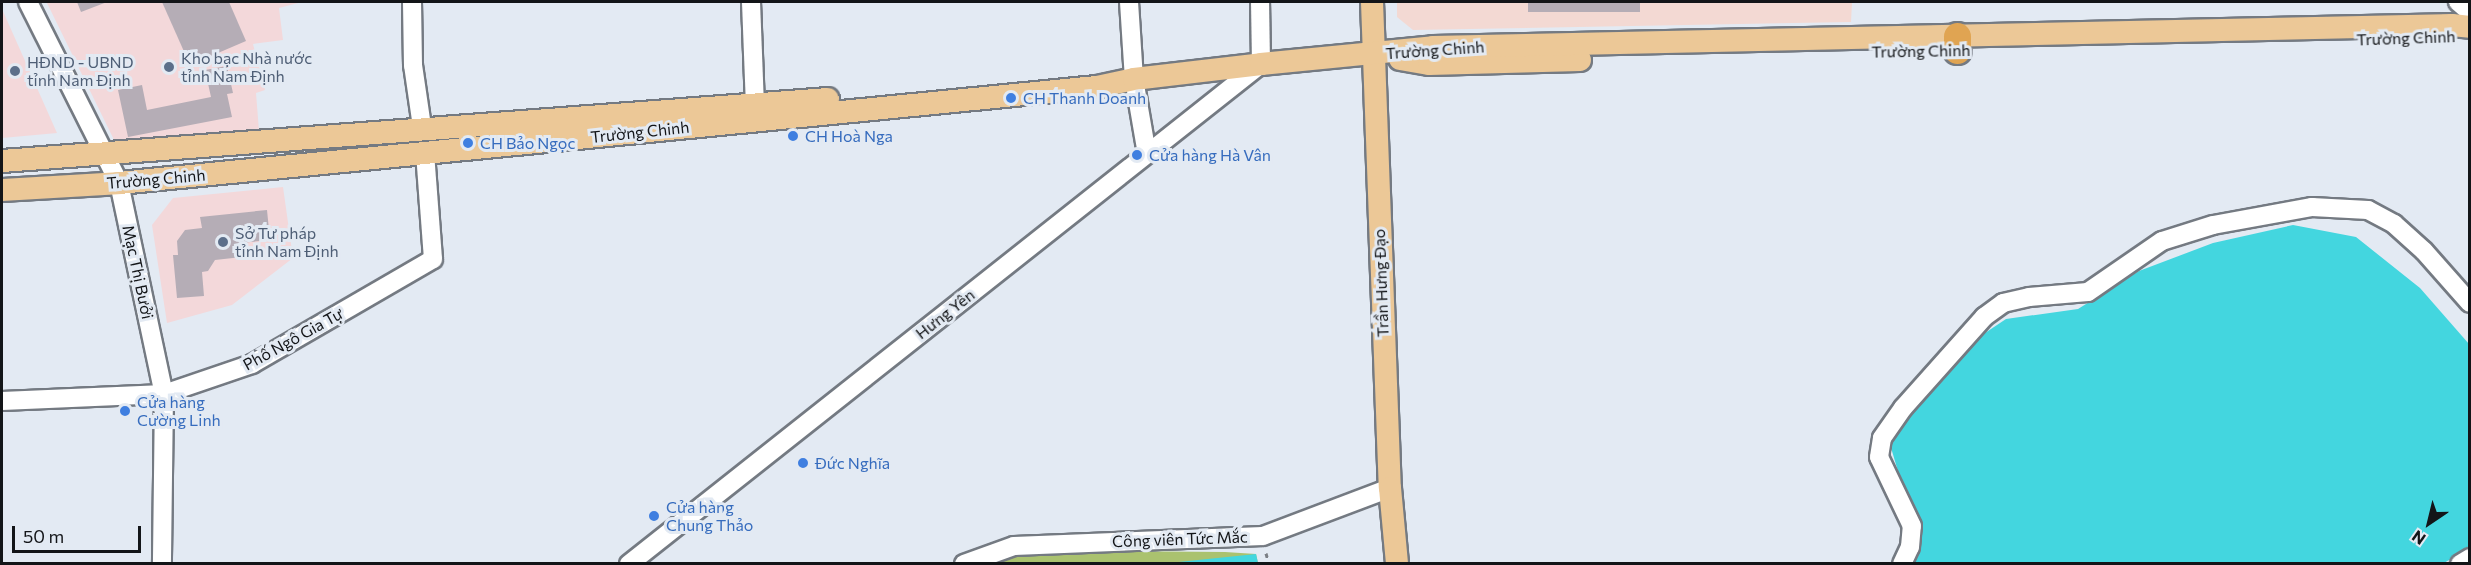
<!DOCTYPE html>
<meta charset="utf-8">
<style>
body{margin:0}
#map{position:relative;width:2471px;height:565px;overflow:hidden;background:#e3eaf3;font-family:Commissioner,sans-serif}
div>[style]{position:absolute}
.commercial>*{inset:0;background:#f3d8da}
.education>*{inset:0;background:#f3d9d3}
.green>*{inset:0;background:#aac26f}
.water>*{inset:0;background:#43d6df}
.building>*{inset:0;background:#b5adb6;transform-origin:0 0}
.path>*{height:3px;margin-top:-1.5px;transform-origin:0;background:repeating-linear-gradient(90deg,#7b7f85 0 4.5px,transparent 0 9px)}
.roads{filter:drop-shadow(2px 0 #747a82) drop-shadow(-2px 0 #747a82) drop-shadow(0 2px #747a82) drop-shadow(0 -2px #747a82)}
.minor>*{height:18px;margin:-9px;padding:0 9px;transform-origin:9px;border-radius:9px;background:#fff}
.major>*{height:22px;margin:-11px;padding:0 11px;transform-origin:11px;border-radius:11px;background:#ecc897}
.highway>*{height:27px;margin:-13.5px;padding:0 13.5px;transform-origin:13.5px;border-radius:13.5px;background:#e0a452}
.dots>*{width:16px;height:16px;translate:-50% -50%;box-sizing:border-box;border:3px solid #e3eaf3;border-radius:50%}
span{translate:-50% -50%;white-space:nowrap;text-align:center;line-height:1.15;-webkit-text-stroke:6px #e3eaf3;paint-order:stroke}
.street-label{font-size:16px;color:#131518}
.service-label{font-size:16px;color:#4e5e75}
.left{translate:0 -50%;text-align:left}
.shop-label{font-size:16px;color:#366cbe}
.frame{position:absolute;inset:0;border:3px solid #131518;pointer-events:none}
.north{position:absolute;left:2399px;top:493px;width:60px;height:60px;-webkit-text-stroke:4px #e3eaf3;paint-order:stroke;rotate:215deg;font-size:16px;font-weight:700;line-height:24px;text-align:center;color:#131518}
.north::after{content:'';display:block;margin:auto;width:21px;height:27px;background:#131518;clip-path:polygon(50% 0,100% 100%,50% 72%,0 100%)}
.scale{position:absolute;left:12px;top:526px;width:129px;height:27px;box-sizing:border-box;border:3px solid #131518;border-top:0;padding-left:8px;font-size:18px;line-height:21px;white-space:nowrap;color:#131518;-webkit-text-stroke:4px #e3eaf3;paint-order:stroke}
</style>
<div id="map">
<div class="commercial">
<div style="clip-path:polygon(52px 2px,302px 2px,279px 8px,283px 40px,253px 44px,265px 90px,256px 93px,259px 131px,118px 148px,47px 3px)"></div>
<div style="clip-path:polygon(2px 9px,57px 133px,2px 138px)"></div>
<div style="clip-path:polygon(283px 187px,293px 258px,232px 305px,167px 323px,152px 225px,173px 198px)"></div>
</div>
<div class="education">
<div style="clip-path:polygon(1397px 2px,1852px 2px,1851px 22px,1413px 30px,1397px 17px)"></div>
</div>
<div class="green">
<div style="clip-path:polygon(1002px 550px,1225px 552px,1256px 554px,1258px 563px,964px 564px)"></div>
</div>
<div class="water">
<div style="clip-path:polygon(2293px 225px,2356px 237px,2420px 288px,2469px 344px,2469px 549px,2442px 564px,1915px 563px,1920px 524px,1900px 478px,1889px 441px,1970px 343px,2006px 319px,2078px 309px,2139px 271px,2213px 243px)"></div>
<div style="clip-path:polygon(1256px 554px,1258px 563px,1169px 563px)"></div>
</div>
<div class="building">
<div style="clip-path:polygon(77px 2px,107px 2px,81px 12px)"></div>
<div style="clip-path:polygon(162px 2px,229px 2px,246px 41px,190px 65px)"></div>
<div style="left:1528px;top:2px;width:112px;height:10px"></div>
<div style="clip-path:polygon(227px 66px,233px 93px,227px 94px,232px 117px,128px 137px,118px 90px,142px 85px,147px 110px,211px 97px,205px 70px)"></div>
<div style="clip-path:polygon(267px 210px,270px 240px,240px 243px,242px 257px,215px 260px,208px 271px,202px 272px,204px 296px,177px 298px,173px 255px,178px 255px,177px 241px,185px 230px,202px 228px,200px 217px)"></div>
</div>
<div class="path">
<div style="left:1266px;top:553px;width:11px;rotate:75deg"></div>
</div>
<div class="roads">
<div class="minor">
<div style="left:28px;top:2px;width:203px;rotate:63.3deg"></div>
<div style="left:119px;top:183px;width:216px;rotate:78deg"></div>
<div style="left:164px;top:394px;width:170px;rotate:90.7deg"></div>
<div style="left:412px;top:2px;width:63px;rotate:89.1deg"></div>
<div style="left:413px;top:65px;width:63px;rotate:81.7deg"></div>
<div style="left:751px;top:2px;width:102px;rotate:87.8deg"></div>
<div style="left:1129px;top:2px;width:77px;rotate:86.3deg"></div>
<div style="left:1134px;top:79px;width:76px;rotate:80.2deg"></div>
<div style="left:2458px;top:2px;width:16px;rotate:40deg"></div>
<div style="left:2px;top:401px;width:162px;rotate:-2.5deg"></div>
<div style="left:164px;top:394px;width:93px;rotate:-18.8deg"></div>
<div style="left:252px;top:364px;width:209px;rotate:-30.1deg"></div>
<div style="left:433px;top:259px;width:106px;rotate:-94.3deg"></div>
<div style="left:629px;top:564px;width:806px;rotate:-38.35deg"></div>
<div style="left:1261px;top:64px;width:62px;rotate:-90.9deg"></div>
<div style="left:964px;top:564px;width:53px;rotate:-19.8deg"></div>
<div style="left:1014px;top:546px;width:249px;rotate:-2.3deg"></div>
<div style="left:1263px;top:536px;width:136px;rotate:-20.7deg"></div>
<div style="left:1902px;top:564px;width:19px;rotate:-65deg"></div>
<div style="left:1910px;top:547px;width:21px;rotate:-85deg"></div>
<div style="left:1912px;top:526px;width:76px;rotate:-115.6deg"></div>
<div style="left:1879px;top:457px;width:19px;rotate:-81deg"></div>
<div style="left:1882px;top:438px;width:37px;rotate:-55deg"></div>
<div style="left:1903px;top:408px;width:122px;rotate:-48.3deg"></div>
<div style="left:1984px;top:317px;width:24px;rotate:-36deg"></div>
<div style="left:2003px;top:303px;width:27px;rotate:-13deg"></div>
<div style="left:2029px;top:297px;width:59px;rotate:-4.8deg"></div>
<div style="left:2088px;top:292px;width:90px;rotate:-34.6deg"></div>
<div style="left:2162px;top:241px;width:53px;rotate:-17.4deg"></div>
<div style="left:2213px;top:225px;width:101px;rotate:-10.3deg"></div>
<div style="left:2312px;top:207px;width:56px;rotate:3.1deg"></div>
<div style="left:2368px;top:210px;width:30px;rotate:28deg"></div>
<div style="left:2394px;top:224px;width:40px;rotate:42deg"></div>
<div style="left:2424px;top:251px;width:69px;rotate:48.5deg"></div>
<div style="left:2460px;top:564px;width:12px;rotate:-31deg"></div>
</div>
<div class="major">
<div style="left:1372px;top:2px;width:486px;rotate:87.9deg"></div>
<div style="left:1390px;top:488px;width:76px;rotate:84.7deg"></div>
<div style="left:1400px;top:59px;width:29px;rotate:10deg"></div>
<div style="left:1429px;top:64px;width:151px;rotate:-1.5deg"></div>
<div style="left:2px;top:161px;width:828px;rotate:-4.29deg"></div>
<div style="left:2px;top:190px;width:117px;rotate:-3.4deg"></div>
<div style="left:119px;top:183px;width:983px;rotate:-5.61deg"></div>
<div style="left:1097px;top:87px;width:38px;rotate:-12deg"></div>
<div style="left:1134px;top:79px;width:128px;rotate:-6.7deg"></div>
<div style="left:1261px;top:64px;width:173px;rotate:-5.6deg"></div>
<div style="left:1433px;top:47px;width:1019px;rotate:-1.24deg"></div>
<div style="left:2452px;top:25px;width:18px;rotate:6deg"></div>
</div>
<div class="highway">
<div style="left:1957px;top:36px;width:14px;rotate:90deg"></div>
</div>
</div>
<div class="dots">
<div style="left:169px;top:67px;background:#5c6f8a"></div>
<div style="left:15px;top:71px;background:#5c6f8a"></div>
<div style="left:1011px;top:98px;background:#3f7fe0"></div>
<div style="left:793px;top:136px;background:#3f7fe0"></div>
<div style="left:468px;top:143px;background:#3f7fe0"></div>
<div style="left:1137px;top:155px;background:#3f7fe0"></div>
<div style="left:223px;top:242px;background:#5c6f8a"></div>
<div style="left:125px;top:411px;background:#3f7fe0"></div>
<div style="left:803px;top:463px;background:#3f7fe0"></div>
<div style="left:654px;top:516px;background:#3f7fe0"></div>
</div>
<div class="street-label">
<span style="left:2406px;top:38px;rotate:-2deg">Trường Chinh</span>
<span style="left:1435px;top:50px;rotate:-4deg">Trường Chinh</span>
<span style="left:1921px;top:51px;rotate:-1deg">Trường Chinh</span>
<span style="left:640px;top:132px;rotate:-6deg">Trường Chinh</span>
<span style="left:156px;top:179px;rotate:-5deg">Trường Chinh</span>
<span style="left:138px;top:272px;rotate:78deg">Mạc Thị Bưởi</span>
<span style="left:1381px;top:283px;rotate:-92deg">Trần Hưng Đạo</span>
<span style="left:945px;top:314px;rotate:-38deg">Hưng Yên</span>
<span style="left:293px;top:339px;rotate:-29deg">Phố Ngô Gia Tự</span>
<span style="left:1180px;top:539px;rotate:-2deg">Công viên Tức Mắc</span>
</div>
<div class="service-label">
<span class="left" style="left:181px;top:67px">Kho bạc Nhà nước<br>tỉnh Nam Định</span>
<span class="left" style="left:27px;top:71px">HĐND - UBND<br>tỉnh Nam Định</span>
<span class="left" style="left:235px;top:242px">Sở Tư pháp<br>tỉnh Nam Định</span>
</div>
<div class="shop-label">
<span class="left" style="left:1023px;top:98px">CH Thanh Doanh</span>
<span class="left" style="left:805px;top:136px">CH Hoà Nga</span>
<span class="left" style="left:480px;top:143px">CH Bảo Ngọc</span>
<span class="left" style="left:1149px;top:155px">Cửa hàng Hà Vân</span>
<span class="left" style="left:137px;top:411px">Cửa hàng<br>Cường Linh</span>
<span class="left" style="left:815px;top:463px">Đức Nghĩa</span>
<span class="left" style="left:666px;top:516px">Cửa hàng<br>Chung Thảo</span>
</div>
<div class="frame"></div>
<div class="north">N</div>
<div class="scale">50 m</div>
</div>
